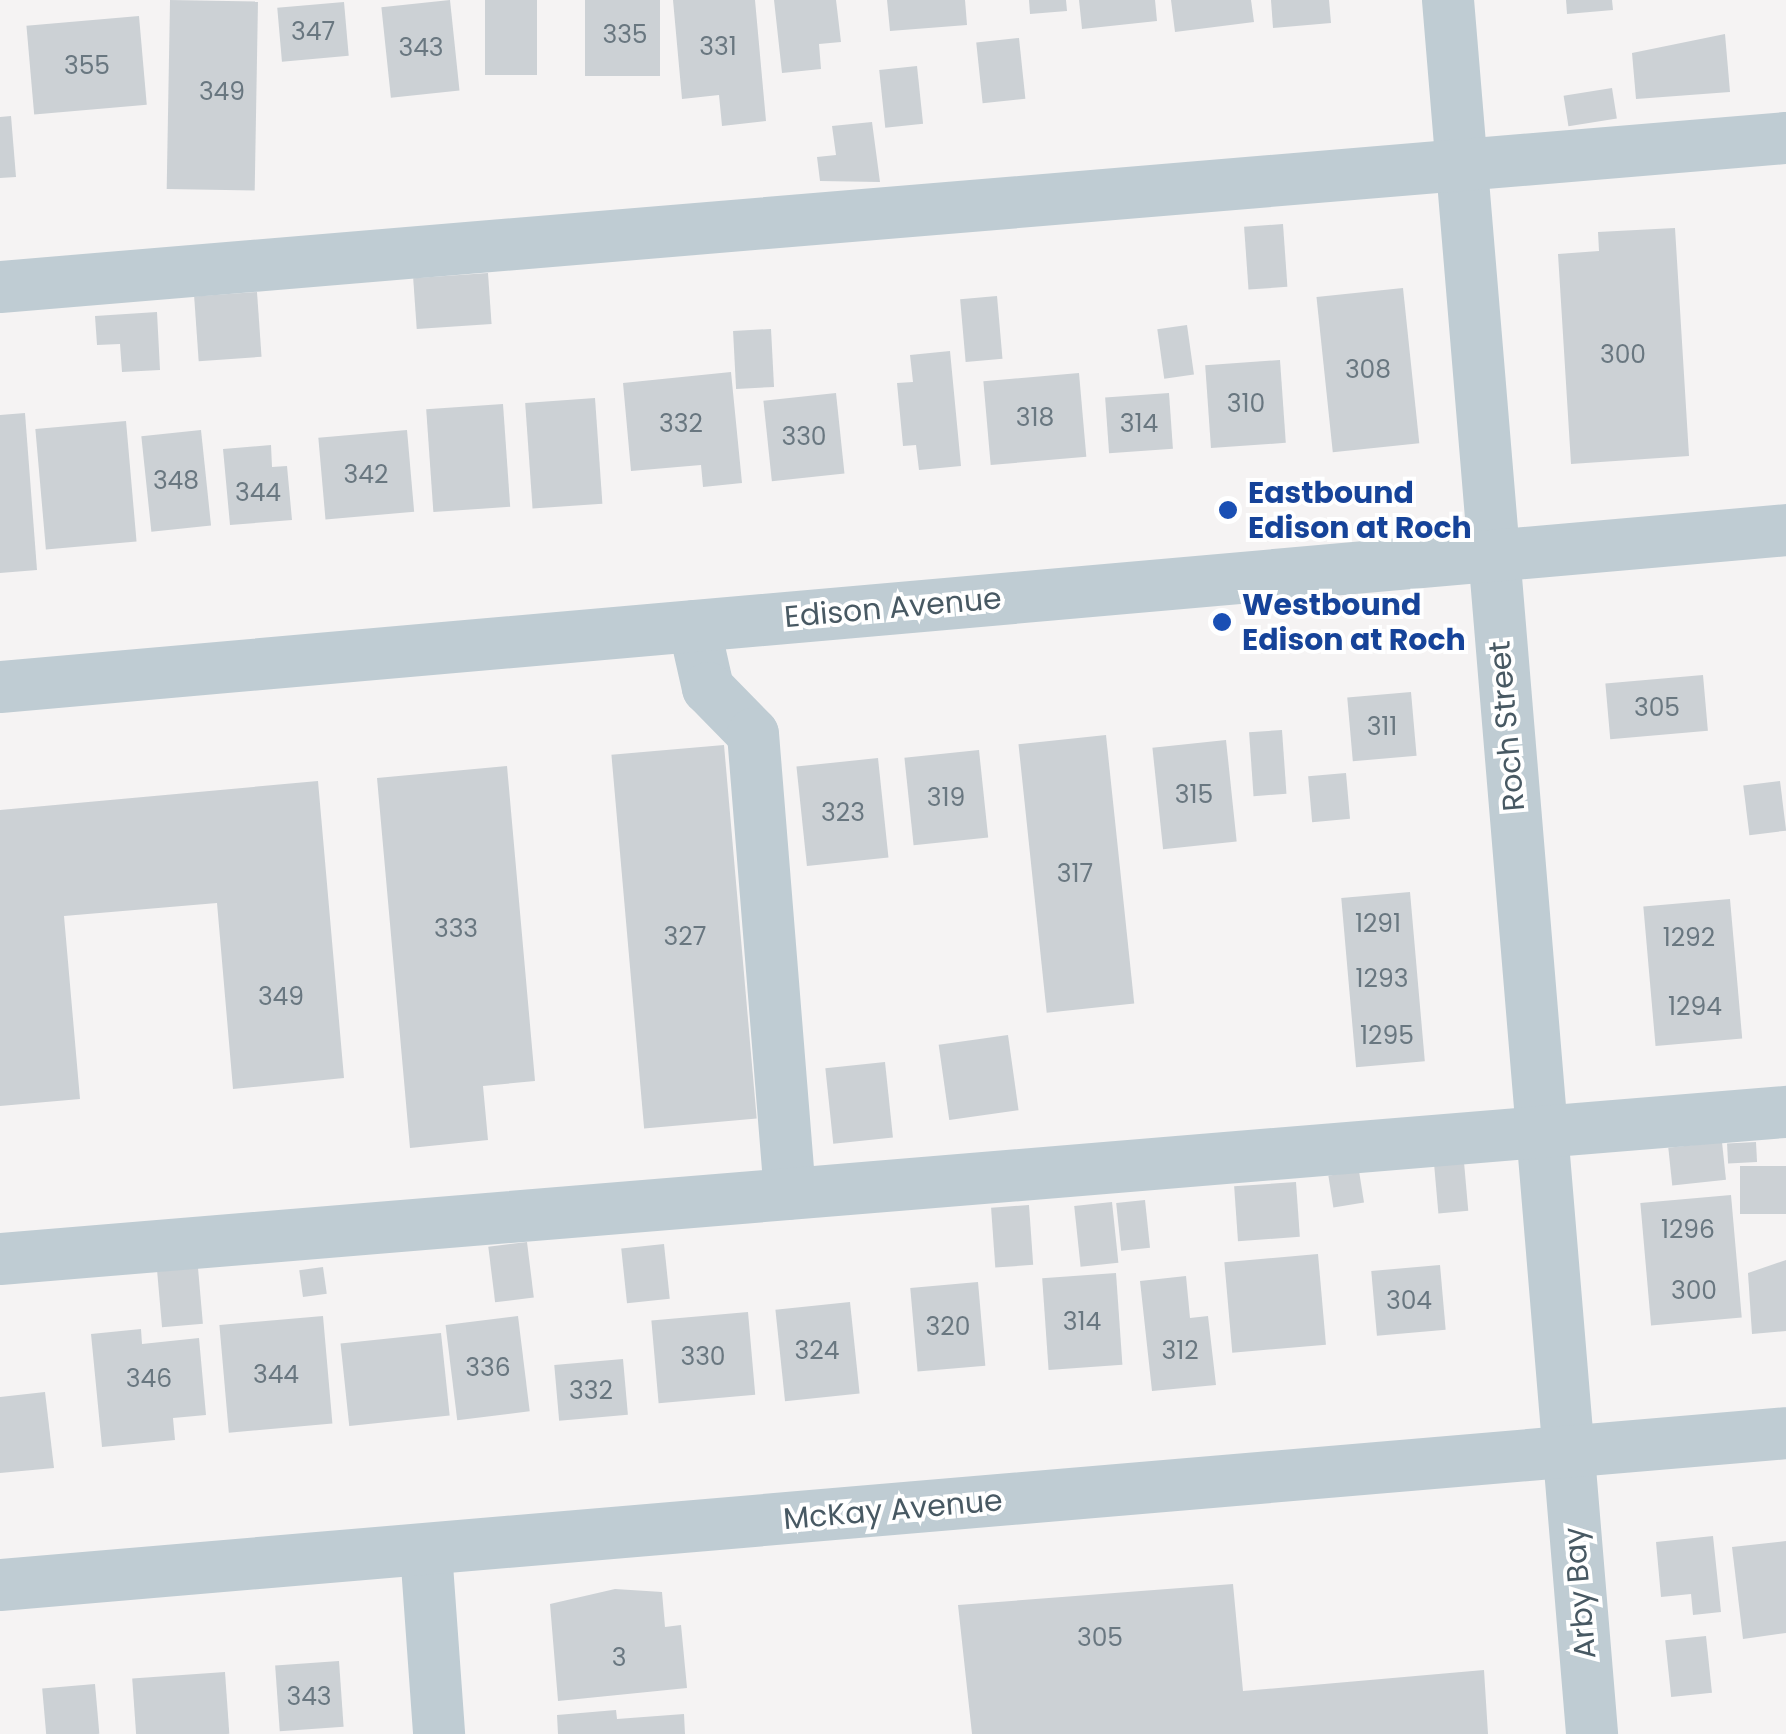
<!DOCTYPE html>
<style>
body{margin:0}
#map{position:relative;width:1786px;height:1734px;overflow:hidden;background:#f5f3f3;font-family:Poppins,sans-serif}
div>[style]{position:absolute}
.building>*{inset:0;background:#ccd1d5;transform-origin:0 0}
.minor>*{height:52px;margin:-26px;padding:0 26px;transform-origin:26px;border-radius:26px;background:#bfccd3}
.dots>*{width:28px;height:28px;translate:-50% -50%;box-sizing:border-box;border:5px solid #fff;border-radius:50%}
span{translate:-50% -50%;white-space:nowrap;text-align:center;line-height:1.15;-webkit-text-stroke:8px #fff;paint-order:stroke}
.number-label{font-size:25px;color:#697780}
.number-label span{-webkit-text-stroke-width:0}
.transit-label{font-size:30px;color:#164399;font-weight:700}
.left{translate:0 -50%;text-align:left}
.street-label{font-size:30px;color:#485963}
</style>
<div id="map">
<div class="building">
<div style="left:170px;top:0;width:88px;height:189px;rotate:1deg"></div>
<div style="left:450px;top:0;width:91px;height:69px;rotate:84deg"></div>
<div style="left:485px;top:0;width:52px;height:75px"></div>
<div style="left:585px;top:0;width:75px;height:76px"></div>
<div style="clip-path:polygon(673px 0,755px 0,766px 121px,722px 126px,719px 95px,682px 99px)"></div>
<div style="clip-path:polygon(774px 0,836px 0,841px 42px,819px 44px,821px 69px,782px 73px)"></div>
<div style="clip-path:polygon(887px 0,965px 0,967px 25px,890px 31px)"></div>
<div style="clip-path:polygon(1029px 0,1066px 0,1067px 11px,1030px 14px)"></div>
<div style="clip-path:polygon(1079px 0,1155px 0,1157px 21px,1082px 29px)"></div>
<div style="clip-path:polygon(1171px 0,1251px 0,1254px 22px,1175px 32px)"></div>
<div style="clip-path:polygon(1271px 0,1329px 0,1331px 23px,1273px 28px)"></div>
<div style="clip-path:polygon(1566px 0,1612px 0,1613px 10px,1567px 14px)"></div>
<div style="left:344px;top:2px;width:54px;height:67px;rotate:85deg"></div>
<div style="left:139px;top:16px;width:89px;height:113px;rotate:85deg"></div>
<div style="clip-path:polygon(1725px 34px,1730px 92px,1636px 99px,1632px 53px)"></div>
<div style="left:1019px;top:38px;width:61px;height:43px;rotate:84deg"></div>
<div style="left:917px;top:66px;width:58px;height:38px;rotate:84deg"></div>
<div style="left:1612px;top:88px;width:31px;height:49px;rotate:81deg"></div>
<div style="clip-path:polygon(11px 116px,16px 177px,0 178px,0 117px)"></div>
<div style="clip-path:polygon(872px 122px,880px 182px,820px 181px,817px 157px,836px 155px,832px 126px)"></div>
<div style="left:1283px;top:224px;width:63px;height:39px;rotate:86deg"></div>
<div style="clip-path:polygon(1675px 228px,1689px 456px,1571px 464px,1558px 254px,1599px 251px,1598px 232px)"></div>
<div style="left:488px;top:273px;width:51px;height:75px;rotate:86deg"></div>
<div style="left:1403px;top:288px;width:156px;height:87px;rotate:84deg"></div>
<div style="left:257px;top:292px;width:65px;height:63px;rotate:86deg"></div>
<div style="left:997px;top:296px;width:63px;height:37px;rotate:85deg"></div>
<div style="clip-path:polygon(157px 312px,160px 370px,122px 372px,120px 344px,97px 345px,95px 316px)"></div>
<div style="left:1187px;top:325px;width:50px;height:30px;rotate:82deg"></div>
<div style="left:771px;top:329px;width:58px;height:38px;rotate:87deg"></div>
<div style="clip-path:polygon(950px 351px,961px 466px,919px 470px,916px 445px,903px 446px,897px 383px,913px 382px,910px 355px)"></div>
<div style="left:1280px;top:360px;width:83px;height:75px;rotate:86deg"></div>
<div style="clip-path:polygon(731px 372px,742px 483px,703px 487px,701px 465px,631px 471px,623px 383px)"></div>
<div style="left:1079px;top:373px;width:84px;height:96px;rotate:85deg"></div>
<div style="left:836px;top:393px;width:81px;height:73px;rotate:84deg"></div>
<div style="left:1169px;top:393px;width:56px;height:64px;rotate:86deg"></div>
<div style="left:595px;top:398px;width:106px;height:70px;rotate:86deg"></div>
<div style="left:503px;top:404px;width:103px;height:77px;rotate:86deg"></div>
<div style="clip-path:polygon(25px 413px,37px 570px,0 573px,0 415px)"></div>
<div style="left:126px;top:421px;width:121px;height:91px;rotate:85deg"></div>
<div style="left:201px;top:430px;width:96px;height:60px;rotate:84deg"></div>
<div style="left:407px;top:430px;width:82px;height:89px;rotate:85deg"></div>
<div style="clip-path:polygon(271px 445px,272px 467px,287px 466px,292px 520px,230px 525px,223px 449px)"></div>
<div style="left:1703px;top:675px;width:56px;height:98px;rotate:85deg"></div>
<div style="left:1411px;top:692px;width:64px;height:64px;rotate:85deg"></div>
<div style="left:1282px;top:730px;width:64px;height:33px;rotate:86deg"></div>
<div style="left:1106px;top:735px;width:270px;height:88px;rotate:84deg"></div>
<div style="left:1226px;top:740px;width:102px;height:74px;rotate:84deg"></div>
<div style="left:724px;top:745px;width:375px;height:113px;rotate:85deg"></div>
<div style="left:979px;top:750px;width:88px;height:75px;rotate:84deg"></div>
<div style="left:878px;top:758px;width:100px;height:82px;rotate:84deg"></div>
<div style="clip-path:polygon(507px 766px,535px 1081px,483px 1086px,488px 1140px,410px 1148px,377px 778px)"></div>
<div style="left:1346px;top:773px;width:46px;height:38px;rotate:85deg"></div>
<div style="clip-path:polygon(318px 781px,344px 1078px,233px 1089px,217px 903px,64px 916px,80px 1099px,0 1106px,0 810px)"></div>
<div style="left:1780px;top:781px;width:50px;height:37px;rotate:83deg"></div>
<div style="left:1410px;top:892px;width:170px;height:69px;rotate:85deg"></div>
<div style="left:1730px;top:899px;width:140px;height:87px;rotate:85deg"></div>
<div style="left:1008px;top:1035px;width:76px;height:70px;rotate:82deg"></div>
<div style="left:885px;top:1062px;width:76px;height:60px;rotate:84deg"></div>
<div style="left:1722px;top:1142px;width:38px;height:54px;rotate:84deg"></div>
<div style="left:1756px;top:1142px;width:20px;height:29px;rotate:87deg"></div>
<div style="left:1464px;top:1162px;width:49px;height:30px;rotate:85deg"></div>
<div style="left:1786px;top:1166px;width:48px;height:46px;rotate:90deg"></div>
<div style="left:1359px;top:1171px;width:32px;height:31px;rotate:81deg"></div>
<div style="left:1296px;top:1182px;width:55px;height:62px;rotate:86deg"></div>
<div style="left:1731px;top:1195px;width:123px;height:91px;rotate:85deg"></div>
<div style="left:1145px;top:1200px;width:48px;height:29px;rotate:84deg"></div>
<div style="left:1112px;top:1202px;width:61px;height:38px;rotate:84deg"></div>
<div style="left:1029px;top:1205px;width:60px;height:38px;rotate:86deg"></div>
<div style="left:527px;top:1242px;width:56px;height:39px;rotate:83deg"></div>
<div style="left:664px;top:1244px;width:55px;height:43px;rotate:84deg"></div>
<div style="left:1318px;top:1254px;width:91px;height:94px;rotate:85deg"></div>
<div style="clip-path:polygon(1786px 1260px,1786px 1331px,1752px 1334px,1748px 1273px)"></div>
<div style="left:1440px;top:1265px;width:65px;height:69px;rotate:85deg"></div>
<div style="left:323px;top:1267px;width:27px;height:24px;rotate:82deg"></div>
<div style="left:198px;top:1268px;width:56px;height:41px;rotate:85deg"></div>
<div style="left:1116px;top:1273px;width:92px;height:74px;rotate:86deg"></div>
<div style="clip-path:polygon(1186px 1276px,1190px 1318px,1208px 1316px,1216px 1385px,1152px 1391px,1140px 1281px)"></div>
<div style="left:978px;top:1282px;width:84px;height:68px;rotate:85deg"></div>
<div style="left:850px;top:1302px;width:92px;height:75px;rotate:84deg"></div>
<div style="left:748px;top:1312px;width:83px;height:97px;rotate:85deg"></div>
<div style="left:323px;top:1316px;width:108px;height:104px;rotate:85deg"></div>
<div style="left:518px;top:1316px;width:96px;height:73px;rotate:83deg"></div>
<div style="clip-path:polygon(141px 1329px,142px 1344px,199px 1338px,206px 1415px,173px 1418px,175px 1440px,102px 1447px,91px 1334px)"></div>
<div style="left:441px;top:1333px;width:83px;height:101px;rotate:84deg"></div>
<div style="left:623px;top:1359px;width:56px;height:69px;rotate:85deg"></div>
<div style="clip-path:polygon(45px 1392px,54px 1468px,0 1473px,0 1397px)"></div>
<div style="clip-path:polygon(1713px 1536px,1721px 1612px,1693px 1615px,1691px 1594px,1661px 1597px,1656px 1542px)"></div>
<div style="clip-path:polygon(1786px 1541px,1786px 1633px,1743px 1639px,1732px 1547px)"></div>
<div style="clip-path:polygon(1233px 1584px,1243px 1691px,1484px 1670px,1488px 1734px,972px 1734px,958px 1605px)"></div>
<div style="clip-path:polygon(615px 1589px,662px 1592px,665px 1627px,681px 1625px,687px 1688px,558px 1701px,550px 1604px)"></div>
<div style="left:1706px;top:1636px;width:57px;height:41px;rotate:84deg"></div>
<div style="left:339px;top:1661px;width:66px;height:64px;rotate:86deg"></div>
<div style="left:225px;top:1672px;width:62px;height:93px;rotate:86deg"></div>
<div style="left:95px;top:1684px;width:50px;height:53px;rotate:85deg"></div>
<div style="clip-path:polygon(616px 1710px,617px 1719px,684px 1714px,685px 1734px,558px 1734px,557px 1715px)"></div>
</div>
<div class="minor">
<div style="left:1448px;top:0;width:1740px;rotate:85.25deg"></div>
<div style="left:0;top:287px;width:1792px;rotate:-4.77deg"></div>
<div style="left:694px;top:626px;width:64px;rotate:77.3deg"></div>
<div style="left:708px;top:688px;width:64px;rotate:45.6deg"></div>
<div style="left:753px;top:734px;width:461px;rotate:85.4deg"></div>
<div style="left:0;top:687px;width:1793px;rotate:-5.02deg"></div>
<div style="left:0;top:1259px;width:1792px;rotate:-4.71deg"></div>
<div style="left:426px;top:1551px;width:183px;rotate:85.9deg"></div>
<div style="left:0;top:1585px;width:1792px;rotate:-4.86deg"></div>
</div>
<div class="dots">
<div style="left:1228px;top:510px;background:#1a4fb4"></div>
<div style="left:1222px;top:622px;background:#1a4fb4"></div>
</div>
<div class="number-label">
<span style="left:313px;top:32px">347</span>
<span style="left:625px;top:35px">335</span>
<span style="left:718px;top:47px">331</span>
<span style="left:421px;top:48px">343</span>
<span style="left:87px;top:66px">355</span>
<span style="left:222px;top:92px">349</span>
<span style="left:1623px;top:355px">300</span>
<span style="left:1368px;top:370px">308</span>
<span style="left:1246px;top:404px">310</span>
<span style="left:1035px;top:418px">318</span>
<span style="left:681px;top:424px">332</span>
<span style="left:1139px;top:424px">314</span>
<span style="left:804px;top:437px">330</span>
<span style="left:366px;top:475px">342</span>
<span style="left:176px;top:481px">348</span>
<span style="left:258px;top:493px">344</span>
<span style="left:1657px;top:708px">305</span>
<span style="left:1382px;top:727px">311</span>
<span style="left:1194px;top:795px">315</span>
<span style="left:946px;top:798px">319</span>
<span style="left:843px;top:813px">323</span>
<span style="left:1075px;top:874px">317</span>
<span style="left:1378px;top:924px">1291</span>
<span style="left:456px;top:929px">333</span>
<span style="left:685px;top:937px">327</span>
<span style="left:1689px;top:938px">1292</span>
<span style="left:1382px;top:979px">1293</span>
<span style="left:281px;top:997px">349</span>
<span style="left:1695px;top:1007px">1294</span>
<span style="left:1387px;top:1036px">1295</span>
<span style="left:1688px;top:1230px">1296</span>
<span style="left:1694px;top:1291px">300</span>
<span style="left:1409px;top:1301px">304</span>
<span style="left:1082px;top:1322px">314</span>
<span style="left:948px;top:1327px">320</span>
<span style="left:817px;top:1351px">324</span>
<span style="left:1180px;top:1351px">312</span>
<span style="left:703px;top:1357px">330</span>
<span style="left:488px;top:1368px">336</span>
<span style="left:276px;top:1375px">344</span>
<span style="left:149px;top:1379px">346</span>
<span style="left:591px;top:1391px">332</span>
<span style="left:1100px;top:1638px">305</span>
<span style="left:619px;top:1658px">3</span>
<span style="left:309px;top:1697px">343</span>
</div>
<div class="transit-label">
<span class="left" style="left:1248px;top:510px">Eastbound<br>Edison at Roch</span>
<span class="left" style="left:1242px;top:622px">Westbound<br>Edison at Roch</span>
</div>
<div class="street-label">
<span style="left:893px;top:608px;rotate:-5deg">Edison Avenue</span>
<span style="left:1507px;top:726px;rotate:-95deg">Roch Street</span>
<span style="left:893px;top:1510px;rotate:-5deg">McKay Avenue</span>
<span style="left:1580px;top:1593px;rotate:-95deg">Arby Bay</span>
</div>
</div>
